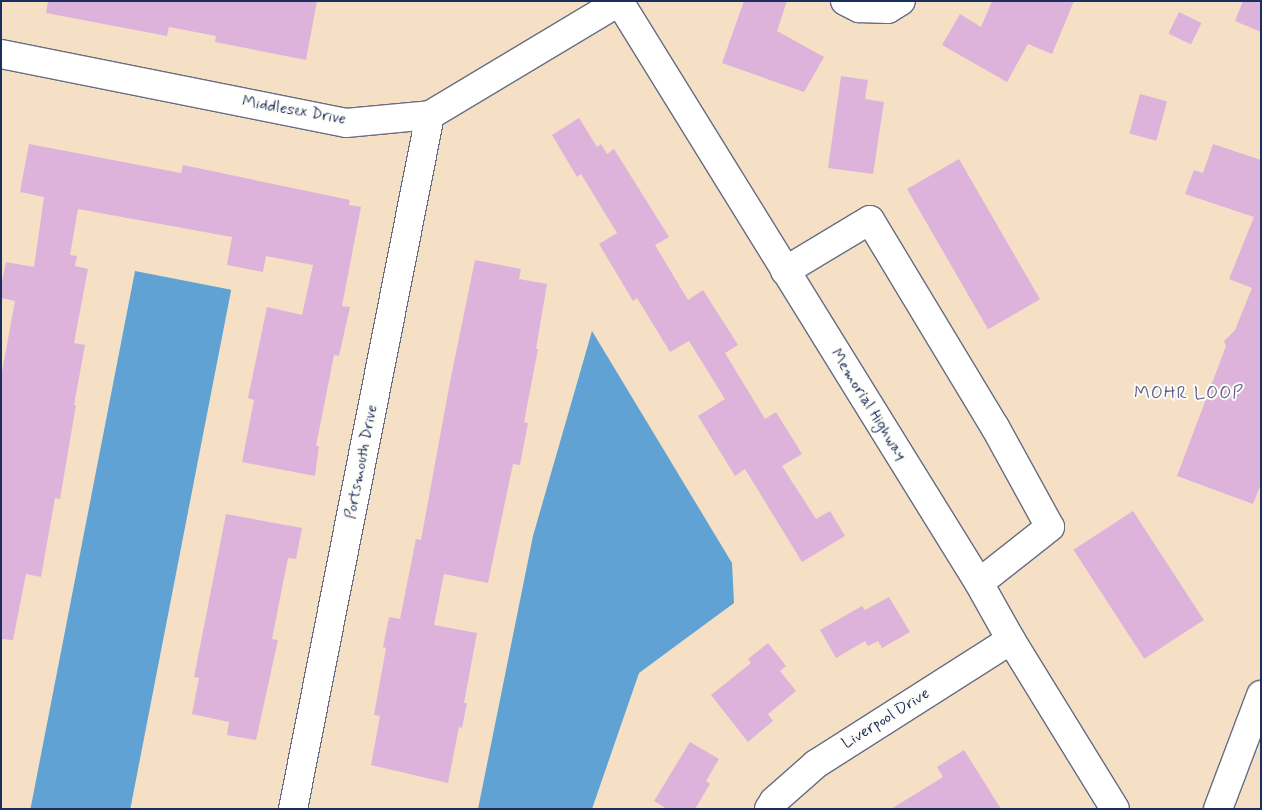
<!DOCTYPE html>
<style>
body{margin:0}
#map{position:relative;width:1262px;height:810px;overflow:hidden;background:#f5e0c5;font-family:Mynerve,sans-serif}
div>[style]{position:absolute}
.water>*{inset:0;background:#5fa2d3;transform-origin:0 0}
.building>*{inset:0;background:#ddb3db;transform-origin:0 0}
.roads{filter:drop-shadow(1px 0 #676d82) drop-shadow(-1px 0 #676d82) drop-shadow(0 1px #676d82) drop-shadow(0 -1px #676d82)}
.minor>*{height:28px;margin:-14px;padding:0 14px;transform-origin:14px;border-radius:14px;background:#fff}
span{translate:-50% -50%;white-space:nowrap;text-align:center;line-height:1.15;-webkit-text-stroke:4px #fdfcf7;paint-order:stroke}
.street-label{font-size:16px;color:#1b2f5e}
.neighbourhood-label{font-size:18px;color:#5f5d8a;letter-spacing:1px}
.frame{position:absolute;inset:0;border:2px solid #1b2f5e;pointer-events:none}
</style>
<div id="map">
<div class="water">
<div style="left:135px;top:271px;width:98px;height:549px;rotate:11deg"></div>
<div style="clip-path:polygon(592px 331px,732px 563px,734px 603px,639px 673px,592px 809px,478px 809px,533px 536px)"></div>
</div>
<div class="building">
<div style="clip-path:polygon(48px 1px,317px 1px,306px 60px,215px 42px,216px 36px,169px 27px,167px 36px,46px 13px)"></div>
<div style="clip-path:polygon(744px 1px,787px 1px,777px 31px,824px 57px,804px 92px,722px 63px)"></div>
<div style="clip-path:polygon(992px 1px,1074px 1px,1052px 54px,1028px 44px,1007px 82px,942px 45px,960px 14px,981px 27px)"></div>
<div style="clip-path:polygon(1243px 1px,1261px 1px,1261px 32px,1235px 21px)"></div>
<div style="left:1179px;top:12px;width:25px;height:24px;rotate:26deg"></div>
<div style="clip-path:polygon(841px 76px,868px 80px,865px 99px,884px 102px,873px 174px,828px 168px)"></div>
<div style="left:1140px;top:94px;width:28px;height:41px;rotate:15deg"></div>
<div style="clip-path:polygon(579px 118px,597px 147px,601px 144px,607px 154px,614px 149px,669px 237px,655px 245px,688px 300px,703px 290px,738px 345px,725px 353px,765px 419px,776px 412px,802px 454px,782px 466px,816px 519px,830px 511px,845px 536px,802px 562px,745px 469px,735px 476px,698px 416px,725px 399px,689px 341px,670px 352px,637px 298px,633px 301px,599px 244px,617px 233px,581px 174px,577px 177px,552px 135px)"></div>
<div style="clip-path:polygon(29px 144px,181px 173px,183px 165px,350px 200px,349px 205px,361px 207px,342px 306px,350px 307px,339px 356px,334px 355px,316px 446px,319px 446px,315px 476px,242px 462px,254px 400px,248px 398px,267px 307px,302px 315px,313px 265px,266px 256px,263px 272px,227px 265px,232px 237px,78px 209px,70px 255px,77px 256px,75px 266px,88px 269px,74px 343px,85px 345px,74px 405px,76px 405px,60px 499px,55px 498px,41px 577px,26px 574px,13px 640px,1px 639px,1px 377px,15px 301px,1px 298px,1px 286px,6px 262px,34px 267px,44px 197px,20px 192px)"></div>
<div style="clip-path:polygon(1213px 144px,1261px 160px,1261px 484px,1253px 504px,1177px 476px,1226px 346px,1224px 341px,1235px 330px,1252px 288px,1229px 279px,1254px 217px,1185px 194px,1194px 170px,1203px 173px)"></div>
<div style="left:959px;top:159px;width:162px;height:60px;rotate:60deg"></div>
<div style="clip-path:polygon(475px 260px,521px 269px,519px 279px,547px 284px,536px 349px,538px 349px,524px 422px,528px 423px,520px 465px,513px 464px,488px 583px,444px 574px,434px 625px,477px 633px,464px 703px,467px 703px,462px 728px,459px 727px,448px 783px,371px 765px,380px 716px,374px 715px,386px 648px,383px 647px,389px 617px,400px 619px,416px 539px,421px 540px,450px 382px)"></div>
<div style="left:1133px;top:511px;width:130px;height:71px;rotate:57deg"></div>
<div style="clip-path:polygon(226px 514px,302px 528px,296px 559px,288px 558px,272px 639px,278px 640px,256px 740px,227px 735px,229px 722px,192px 714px,199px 678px,194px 677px)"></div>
<div style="clip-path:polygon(889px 597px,910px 632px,882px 648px,878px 641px,868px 646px,865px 641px,836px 658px,820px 630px,862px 606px,865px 610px)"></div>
<div style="clip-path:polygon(768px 643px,786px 666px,780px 671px,796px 691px,768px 714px,773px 721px,748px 742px,711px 695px,751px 663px,748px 659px)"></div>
<div style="clip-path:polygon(690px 742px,719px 759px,706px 781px,710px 784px,695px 809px,667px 809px,654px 801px)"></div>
<div style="clip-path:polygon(964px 750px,1001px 809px,891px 809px,943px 777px,937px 767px)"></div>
</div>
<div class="roads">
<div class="minor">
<div style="left:619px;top:1px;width:684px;rotate:58.26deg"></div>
<div style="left:979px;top:583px;width:65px;rotate:60.7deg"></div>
<div style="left:1011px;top:640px;width:198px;rotate:58.4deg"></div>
<div style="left:845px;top:1px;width:16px;rotate:27deg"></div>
<div style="left:859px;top:8px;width:29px;rotate:2deg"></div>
<div style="left:888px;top:9px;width:15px;rotate:-32deg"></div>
<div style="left:1px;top:54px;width:352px;rotate:11.3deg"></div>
<div style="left:346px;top:123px;width:84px;rotate:-5.4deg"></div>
<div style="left:430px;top:115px;width:220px;rotate:-30.9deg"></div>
<div style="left:785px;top:271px;width:99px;rotate:-31deg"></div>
<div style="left:870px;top:220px;width:242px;rotate:58.9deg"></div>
<div style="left:995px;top:427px;width:114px;rotate:61.2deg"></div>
<div style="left:1050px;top:527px;width:90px;rotate:141.7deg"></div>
<div style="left:293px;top:809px;width:707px;rotate:-78.83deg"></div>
<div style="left:769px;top:809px;width:9px;rotate:-58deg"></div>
<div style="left:774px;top:801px;width:56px;rotate:-41.4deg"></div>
<div style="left:816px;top:764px;width:231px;rotate:-32.5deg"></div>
<div style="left:1218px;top:809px;width:122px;rotate:-69.3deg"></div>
</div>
</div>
<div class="street-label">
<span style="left:294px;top:111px;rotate:10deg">Middlesex Drive</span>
<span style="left:868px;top:405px;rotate:58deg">Memorial Highway</span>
<span style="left:362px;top:462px;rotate:-79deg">Portsmouth Drive</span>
<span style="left:886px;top:719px;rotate:-32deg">Liverpool Drive</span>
</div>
<div class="neighbourhood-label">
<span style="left:1189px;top:393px">MOHR LOOP</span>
</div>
<div class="frame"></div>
</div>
